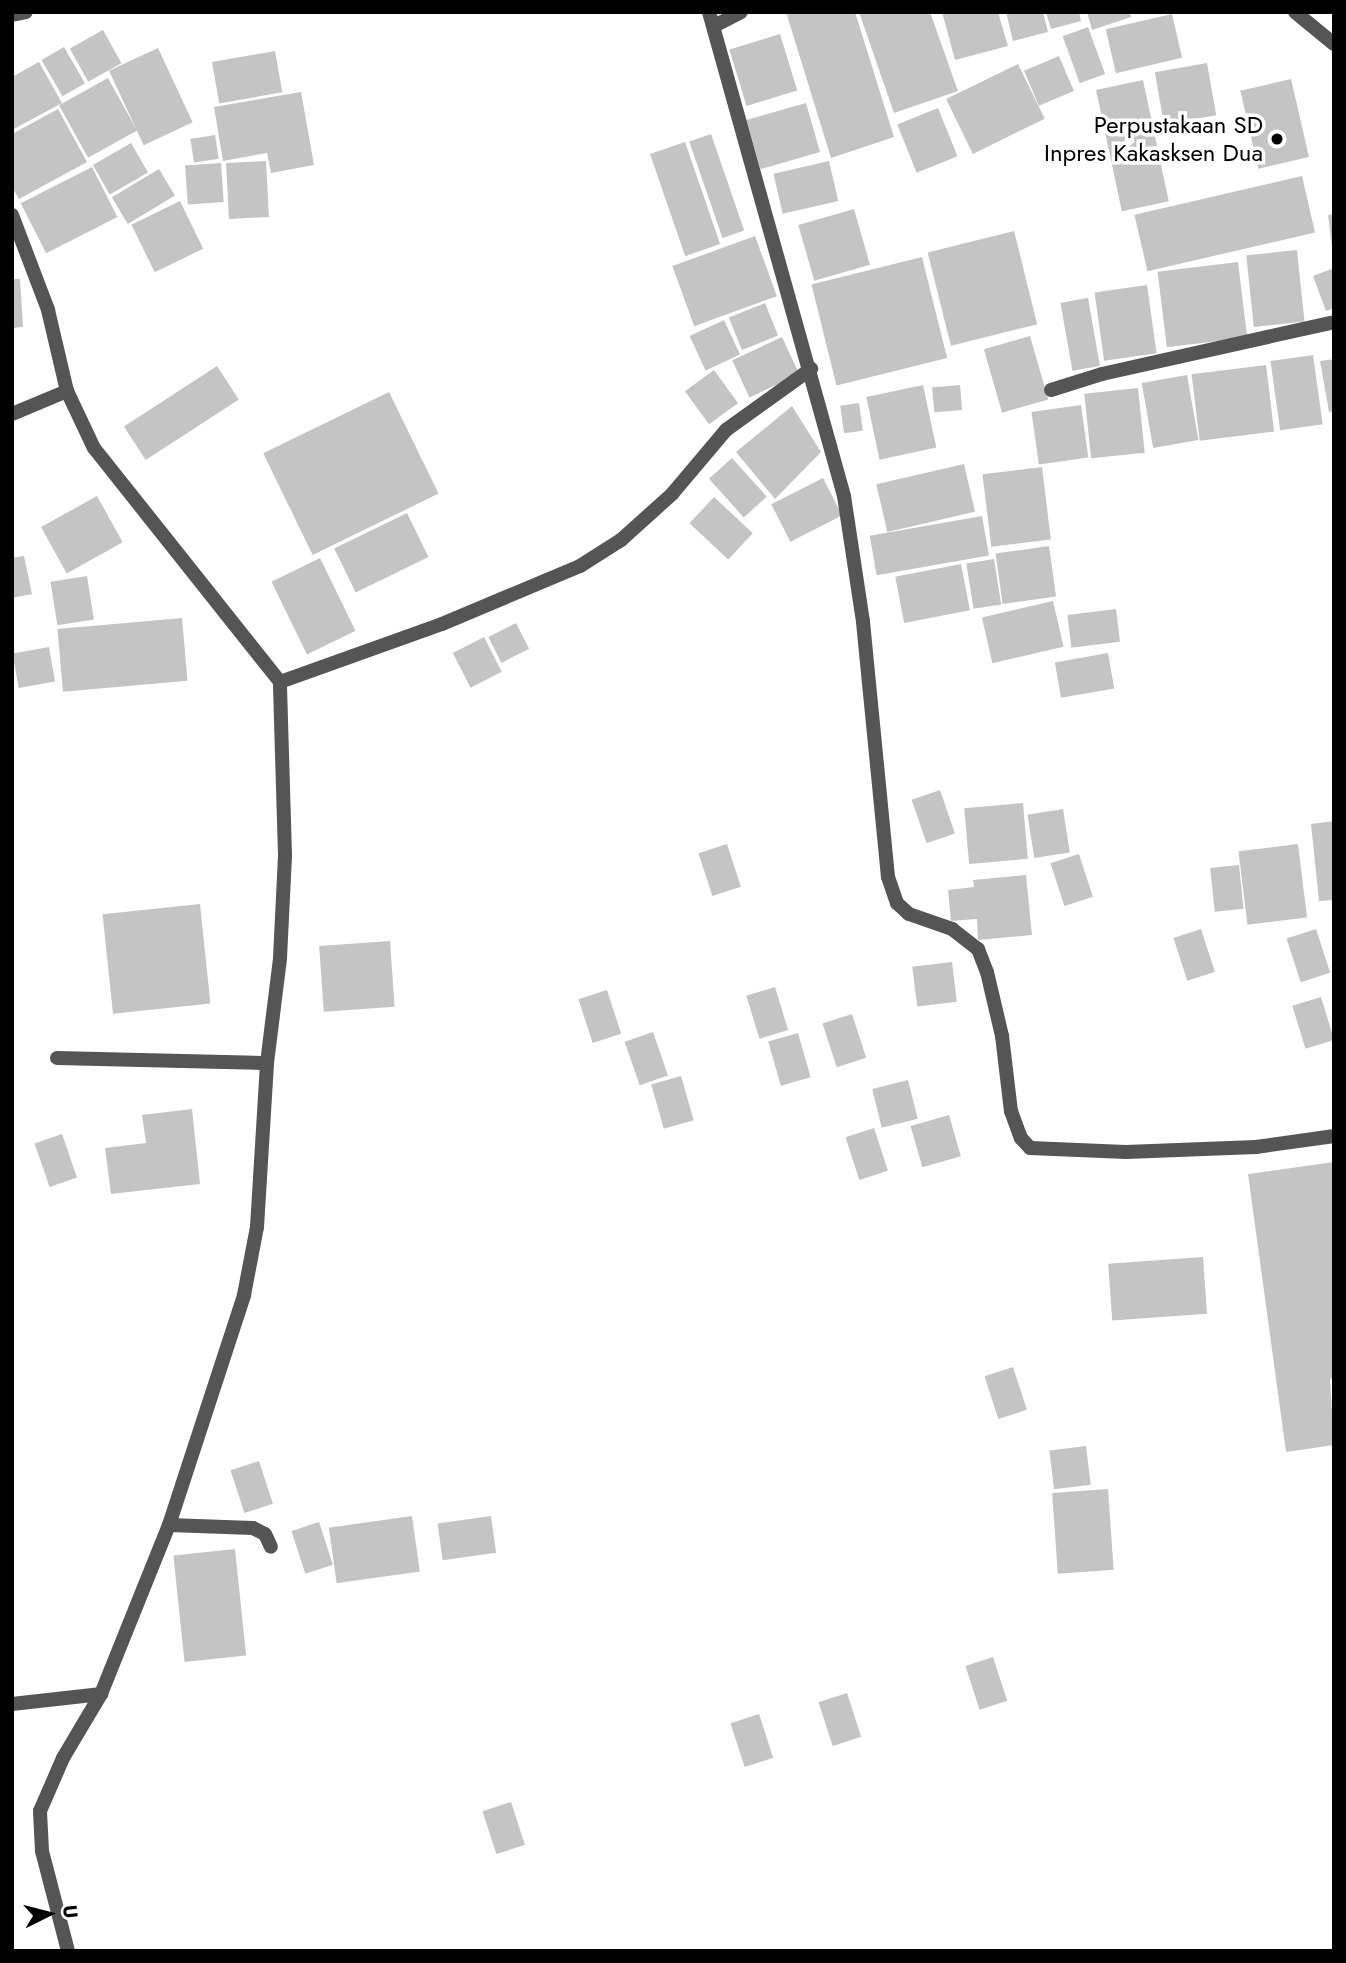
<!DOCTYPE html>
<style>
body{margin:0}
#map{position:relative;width:1346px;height:1963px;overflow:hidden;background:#fff;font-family:Jost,sans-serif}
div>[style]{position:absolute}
.building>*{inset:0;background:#c4c4c4;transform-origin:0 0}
.service>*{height:14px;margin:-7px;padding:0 7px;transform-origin:7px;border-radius:7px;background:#555}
.minor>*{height:14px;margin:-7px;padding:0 7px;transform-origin:7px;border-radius:7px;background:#555}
.dots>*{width:19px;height:19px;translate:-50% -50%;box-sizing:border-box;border:4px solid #fff;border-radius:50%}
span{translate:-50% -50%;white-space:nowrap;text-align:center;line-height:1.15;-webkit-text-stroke:7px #fff;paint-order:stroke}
.poi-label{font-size:24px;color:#000}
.right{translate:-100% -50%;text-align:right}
.frame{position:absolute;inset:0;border:14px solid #000;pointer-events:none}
.north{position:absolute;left:14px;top:1879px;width:70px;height:70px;-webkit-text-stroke:5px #fff;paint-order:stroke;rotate:84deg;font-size:19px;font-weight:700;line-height:28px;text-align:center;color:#000}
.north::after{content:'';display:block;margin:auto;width:24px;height:32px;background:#000;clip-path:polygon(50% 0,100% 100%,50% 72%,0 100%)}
</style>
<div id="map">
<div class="building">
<div style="clip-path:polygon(786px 12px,855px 12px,894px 137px,831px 158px)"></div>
<div style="clip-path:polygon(859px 12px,930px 12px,958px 91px,894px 113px)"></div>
<div style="clip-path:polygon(942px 12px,998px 12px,1008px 46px,955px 60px)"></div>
<div style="clip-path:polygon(1006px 12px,1043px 12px,1048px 32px,1013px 41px)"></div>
<div style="clip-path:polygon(1046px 12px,1079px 12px,1081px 21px,1051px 29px)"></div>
<div style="clip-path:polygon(1087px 12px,1130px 12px,1131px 17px,1092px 30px)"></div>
<div style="left:1172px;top:14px;width:45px;height:68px;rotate:77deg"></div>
<div style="left:1088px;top:27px;width:50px;height:27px;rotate:70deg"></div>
<div style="left:103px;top:30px;width:38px;height:38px;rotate:61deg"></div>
<div style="left:780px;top:34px;width:59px;height:53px;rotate:73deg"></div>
<div style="left:64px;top:47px;width:42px;height:26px;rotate:60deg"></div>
<div style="left:158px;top:48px;width:82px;height:54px;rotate:65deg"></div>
<div style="left:275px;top:51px;width:42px;height:64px;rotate:80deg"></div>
<div style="left:1059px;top:56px;width:38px;height:38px;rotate:67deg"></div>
<div style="clip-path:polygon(39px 62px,62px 103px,12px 130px,12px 77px)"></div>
<div style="left:1207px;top:63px;width:53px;height:53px;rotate:80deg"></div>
<div style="left:1018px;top:64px;width:61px;height:80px;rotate:64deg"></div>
<div style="left:108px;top:78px;width:60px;height:56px;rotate:61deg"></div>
<div style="left:1291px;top:79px;width:80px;height:52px;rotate:77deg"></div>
<div style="left:1143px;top:80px;width:124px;height:48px;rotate:78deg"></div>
<div style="clip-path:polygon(301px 92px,314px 165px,271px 173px,267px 153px,223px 161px,214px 107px)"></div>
<div style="left:806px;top:103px;width:51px;height:62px;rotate:74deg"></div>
<div style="left:938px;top:108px;width:52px;height:44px;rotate:68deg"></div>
<div style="clip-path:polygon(58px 109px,87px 162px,19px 199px,12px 187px,12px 134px)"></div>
<div style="left:711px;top:134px;width:102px;height:23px;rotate:71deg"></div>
<div style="left:215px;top:135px;width:24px;height:25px;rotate:81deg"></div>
<div style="left:685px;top:142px;width:108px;height:37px;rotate:71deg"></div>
<div style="left:131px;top:143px;width:34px;height:44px;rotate:60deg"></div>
<div style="left:266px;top:161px;width:56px;height:40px;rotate:87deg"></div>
<div style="left:829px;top:161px;width:41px;height:57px;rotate:77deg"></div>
<div style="left:221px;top:163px;width:39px;height:36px;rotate:86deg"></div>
<div style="left:92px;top:167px;width:56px;height:80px;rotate:63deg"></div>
<div style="left:159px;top:169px;width:31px;height:55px;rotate:59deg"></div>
<div style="left:1302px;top:176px;width:58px;height:172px;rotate:77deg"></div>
<div style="left:180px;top:201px;width:53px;height:54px;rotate:64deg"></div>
<div style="left:854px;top:209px;width:58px;height:58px;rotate:74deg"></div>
<div style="clip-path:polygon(1334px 214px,1334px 246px,1332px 246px,1328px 215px)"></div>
<div style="left:1014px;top:231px;width:96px;height:89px;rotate:76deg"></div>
<div style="left:755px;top:236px;width:64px;height:88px;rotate:70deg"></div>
<div style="left:1297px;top:250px;width:72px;height:51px;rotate:84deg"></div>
<div style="left:922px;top:257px;width:104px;height:114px;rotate:76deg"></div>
<div style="left:1238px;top:262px;width:76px;height:81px;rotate:83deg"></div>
<div style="clip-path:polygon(1334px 268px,1334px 308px,1326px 311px,1313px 276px)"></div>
<div style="clip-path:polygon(12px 279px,20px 279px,23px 327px,12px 328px)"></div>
<div style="left:1147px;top:285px;width:69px;height:53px;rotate:82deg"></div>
<div style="left:1088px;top:298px;width:69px;height:28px;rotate:80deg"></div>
<div style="left:765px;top:303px;width:35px;height:39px;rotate:68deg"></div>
<div style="left:724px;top:320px;width:38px;height:38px;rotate:65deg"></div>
<div style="left:1030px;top:336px;width:66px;height:48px;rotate:74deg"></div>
<div style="left:782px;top:337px;width:41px;height:55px;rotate:65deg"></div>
<div style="left:1313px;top:355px;width:70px;height:43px;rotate:82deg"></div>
<div style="clip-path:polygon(1334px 359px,1334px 411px,1329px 412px,1320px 361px)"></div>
<div style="left:1266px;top:365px;width:67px;height:75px;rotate:83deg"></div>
<div style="left:217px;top:366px;width:40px;height:111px;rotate:57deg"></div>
<div style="left:714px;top:370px;width:41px;height:36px;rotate:54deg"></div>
<div style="left:1187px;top:375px;width:66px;height:46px;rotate:80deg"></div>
<div style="left:923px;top:385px;width:64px;height:58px;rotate:78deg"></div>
<div style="left:960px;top:385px;width:25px;height:28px;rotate:85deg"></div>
<div style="left:1138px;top:388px;width:65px;height:54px;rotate:84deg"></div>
<div style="left:389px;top:392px;width:113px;height:140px;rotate:64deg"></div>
<div style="left:859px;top:403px;width:28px;height:19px;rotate:82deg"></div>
<div style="left:1081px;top:405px;width:53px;height:50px;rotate:82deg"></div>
<div style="clip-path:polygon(792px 406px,821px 452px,775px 499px,736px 452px)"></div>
<div style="left:732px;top:458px;width:52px;height:31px;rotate:48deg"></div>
<div style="left:964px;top:464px;width:49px;height:90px;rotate:77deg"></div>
<div style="left:1042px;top:467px;width:73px;height:60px;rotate:83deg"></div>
<div style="left:823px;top:478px;width:42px;height:58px;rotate:63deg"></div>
<div style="left:97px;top:496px;width:53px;height:64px;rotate:61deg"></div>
<div style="left:714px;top:497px;width:53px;height:36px;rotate:43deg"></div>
<div style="left:407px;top:513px;width:49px;height:81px;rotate:64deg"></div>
<div style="left:982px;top:516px;width:40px;height:114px;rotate:80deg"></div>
<div style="left:1049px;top:546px;width:51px;height:54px;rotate:82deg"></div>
<div style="clip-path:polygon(24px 556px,32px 594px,12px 598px,12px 558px)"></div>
<div style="left:320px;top:558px;width:81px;height:54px;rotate:64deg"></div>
<div style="left:994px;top:559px;width:46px;height:28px;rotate:81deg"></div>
<div style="left:961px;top:564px;width:47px;height:67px;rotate:79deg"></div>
<div style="left:87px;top:576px;width:44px;height:37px;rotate:81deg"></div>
<div style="left:1053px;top:601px;width:47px;height:73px;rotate:77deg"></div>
<div style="left:1116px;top:609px;width:33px;height:49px;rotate:83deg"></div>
<div style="left:182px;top:618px;width:63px;height:125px;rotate:85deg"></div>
<div style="left:516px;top:623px;width:29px;height:31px;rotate:63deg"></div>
<div style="left:484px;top:637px;width:39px;height:35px;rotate:63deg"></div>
<div style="left:49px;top:647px;width:35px;height:37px;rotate:80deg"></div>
<div style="left:1108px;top:653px;width:36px;height:54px;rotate:80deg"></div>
<div style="left:940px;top:790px;width:46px;height:30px;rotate:71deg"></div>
<div style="left:1023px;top:803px;width:56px;height:59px;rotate:85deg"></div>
<div style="left:1063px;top:809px;width:44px;height:36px;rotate:81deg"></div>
<div style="clip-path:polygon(1334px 821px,1334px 900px,1319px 901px,1311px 824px)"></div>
<div style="left:727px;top:844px;width:45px;height:30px;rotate:72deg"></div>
<div style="left:1298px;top:844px;width:74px;height:60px;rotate:83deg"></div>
<div style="left:1079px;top:854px;width:45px;height:30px;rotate:72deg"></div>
<div style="left:1239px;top:865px;width:44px;height:29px;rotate:84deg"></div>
<div style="clip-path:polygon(1026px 875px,1032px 935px,978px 940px,977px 919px,951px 921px,948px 890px,974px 887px,973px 880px)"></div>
<div style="left:200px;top:904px;width:100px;height:98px;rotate:84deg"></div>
<div style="left:1201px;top:929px;width:45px;height:29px;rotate:72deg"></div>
<div style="left:1316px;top:929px;width:46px;height:31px;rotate:72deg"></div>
<div style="left:390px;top:941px;width:66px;height:71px;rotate:86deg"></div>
<div style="left:952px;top:962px;width:40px;height:40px;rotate:83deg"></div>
<div style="left:775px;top:987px;width:45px;height:30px;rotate:73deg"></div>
<div style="left:607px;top:990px;width:46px;height:30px;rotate:72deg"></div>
<div style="left:1321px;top:997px;width:45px;height:30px;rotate:73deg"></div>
<div style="left:852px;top:1014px;width:46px;height:31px;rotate:72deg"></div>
<div style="left:653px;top:1032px;width:46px;height:30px;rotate:71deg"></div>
<div style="left:798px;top:1033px;width:46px;height:31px;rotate:74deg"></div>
<div style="left:681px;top:1076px;width:46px;height:31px;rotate:74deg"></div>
<div style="left:908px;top:1080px;width:40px;height:37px;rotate:76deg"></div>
<div style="clip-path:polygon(192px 1109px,200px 1184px,111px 1194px,105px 1148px,146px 1143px,142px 1115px)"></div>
<div style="left:949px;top:1115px;width:43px;height:40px;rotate:74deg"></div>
<div style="left:874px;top:1128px;width:45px;height:30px;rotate:72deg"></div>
<div style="left:62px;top:1134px;width:46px;height:29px;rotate:71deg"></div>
<div style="clip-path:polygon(1334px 1162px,1334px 1378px,1330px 1379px,1334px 1445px,1286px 1452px,1248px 1174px)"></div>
<div style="left:1203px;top:1257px;width:57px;height:95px;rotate:86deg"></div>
<div style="left:1013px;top:1367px;width:45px;height:30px;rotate:72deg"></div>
<div style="left:1086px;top:1446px;width:39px;height:37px;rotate:83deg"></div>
<div style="left:259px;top:1461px;width:45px;height:30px;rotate:72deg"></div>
<div style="left:1108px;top:1489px;width:81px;height:56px;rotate:86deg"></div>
<div style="left:412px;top:1516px;width:56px;height:84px;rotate:82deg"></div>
<div style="left:491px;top:1516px;width:37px;height:54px;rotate:82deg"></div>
<div style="left:319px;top:1522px;width:45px;height:29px;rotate:72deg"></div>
<div style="left:235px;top:1549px;width:107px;height:62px;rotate:84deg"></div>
<div style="left:993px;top:1657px;width:46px;height:29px;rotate:72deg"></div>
<div style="left:847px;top:1693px;width:46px;height:30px;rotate:72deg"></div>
<div style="left:759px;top:1714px;width:46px;height:30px;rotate:72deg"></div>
<div style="left:511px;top:1802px;width:45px;height:30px;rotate:72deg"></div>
</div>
<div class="service">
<div style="left:169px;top:1525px;width:84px;rotate:2deg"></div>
<div style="left:253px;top:1528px;width:13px;rotate:27deg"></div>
<div style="left:265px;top:1534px;width:14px;rotate:65deg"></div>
</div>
<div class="minor">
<div style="left:709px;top:12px;width:502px;rotate:74.41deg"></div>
<div style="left:844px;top:496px;width:127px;rotate:81.4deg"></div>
<div style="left:863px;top:622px;width:256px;rotate:84.4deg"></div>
<div style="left:888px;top:877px;width:28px;rotate:71deg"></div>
<div style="left:897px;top:903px;width:16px;rotate:43deg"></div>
<div style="left:909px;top:914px;width:46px;rotate:19.2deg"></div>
<div style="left:952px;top:929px;width:33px;rotate:38deg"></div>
<div style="left:978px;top:949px;width:25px;rotate:69deg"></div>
<div style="left:987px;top:972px;width:66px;rotate:76.8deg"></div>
<div style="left:1002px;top:1036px;width:76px;rotate:83.2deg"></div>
<div style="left:1011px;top:1111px;width:29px;rotate:70deg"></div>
<div style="left:1021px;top:1138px;width:13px;rotate:48deg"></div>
<div style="left:1030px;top:1148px;width:96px;rotate:2.4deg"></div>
<div style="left:1126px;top:1152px;width:130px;rotate:-2.2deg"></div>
<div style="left:1256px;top:1147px;width:79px;rotate:-8deg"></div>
<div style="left:1295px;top:12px;width:50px;rotate:39.4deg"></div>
<div style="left:12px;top:15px;width:14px;rotate:-12deg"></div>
<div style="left:714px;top:26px;width:30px;rotate:-27deg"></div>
<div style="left:12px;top:215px;width:102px;rotate:69.2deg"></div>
<div style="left:48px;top:310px;width:83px;rotate:76.8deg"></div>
<div style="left:67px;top:391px;width:63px;rotate:64.7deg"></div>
<div style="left:94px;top:448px;width:299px;rotate:51.5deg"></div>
<div style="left:280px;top:682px;width:172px;rotate:-19.7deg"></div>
<div style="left:442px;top:624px;width:150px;rotate:-22.8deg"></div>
<div style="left:580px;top:566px;width:49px;rotate:-32.4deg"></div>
<div style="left:621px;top:540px;width:69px;rotate:-42deg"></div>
<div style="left:672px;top:494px;width:84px;rotate:-49.8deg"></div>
<div style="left:726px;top:430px;width:105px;rotate:-35.7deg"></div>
<div style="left:1051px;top:390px;width:53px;rotate:-17.4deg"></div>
<div style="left:1102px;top:374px;width:238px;rotate:-12.6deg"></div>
<div style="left:12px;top:414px;width:60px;rotate:-22.7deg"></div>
<div style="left:57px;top:1058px;width:210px;rotate:1.4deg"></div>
<div style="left:12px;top:1704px;width:90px;rotate:-6.4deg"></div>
<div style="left:101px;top:1694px;width:182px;rotate:-68.1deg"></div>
<div style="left:169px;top:1525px;width:242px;rotate:-71.9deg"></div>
<div style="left:244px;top:1295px;width:69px;rotate:-79.2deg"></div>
<div style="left:257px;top:1227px;width:164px;rotate:-86.5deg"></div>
<div style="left:267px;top:1063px;width:106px;rotate:-82.9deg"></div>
<div style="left:280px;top:958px;width:103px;rotate:-87.2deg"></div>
<div style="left:285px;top:855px;width:173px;rotate:-91.7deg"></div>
<div style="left:68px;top:1951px;width:103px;rotate:-104.6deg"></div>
<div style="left:42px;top:1851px;width:40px;rotate:-92.9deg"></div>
<div style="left:40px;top:1811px;width:58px;rotate:-66.5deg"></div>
<div style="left:63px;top:1758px;width:74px;rotate:-59.3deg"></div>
</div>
<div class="dots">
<div style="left:1277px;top:139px;background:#000"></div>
</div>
<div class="poi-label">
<span class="right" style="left:1263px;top:139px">Perpustakaan SD<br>Inpres Kakasksen Dua</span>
</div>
<div class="frame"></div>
<div class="north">U</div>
</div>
